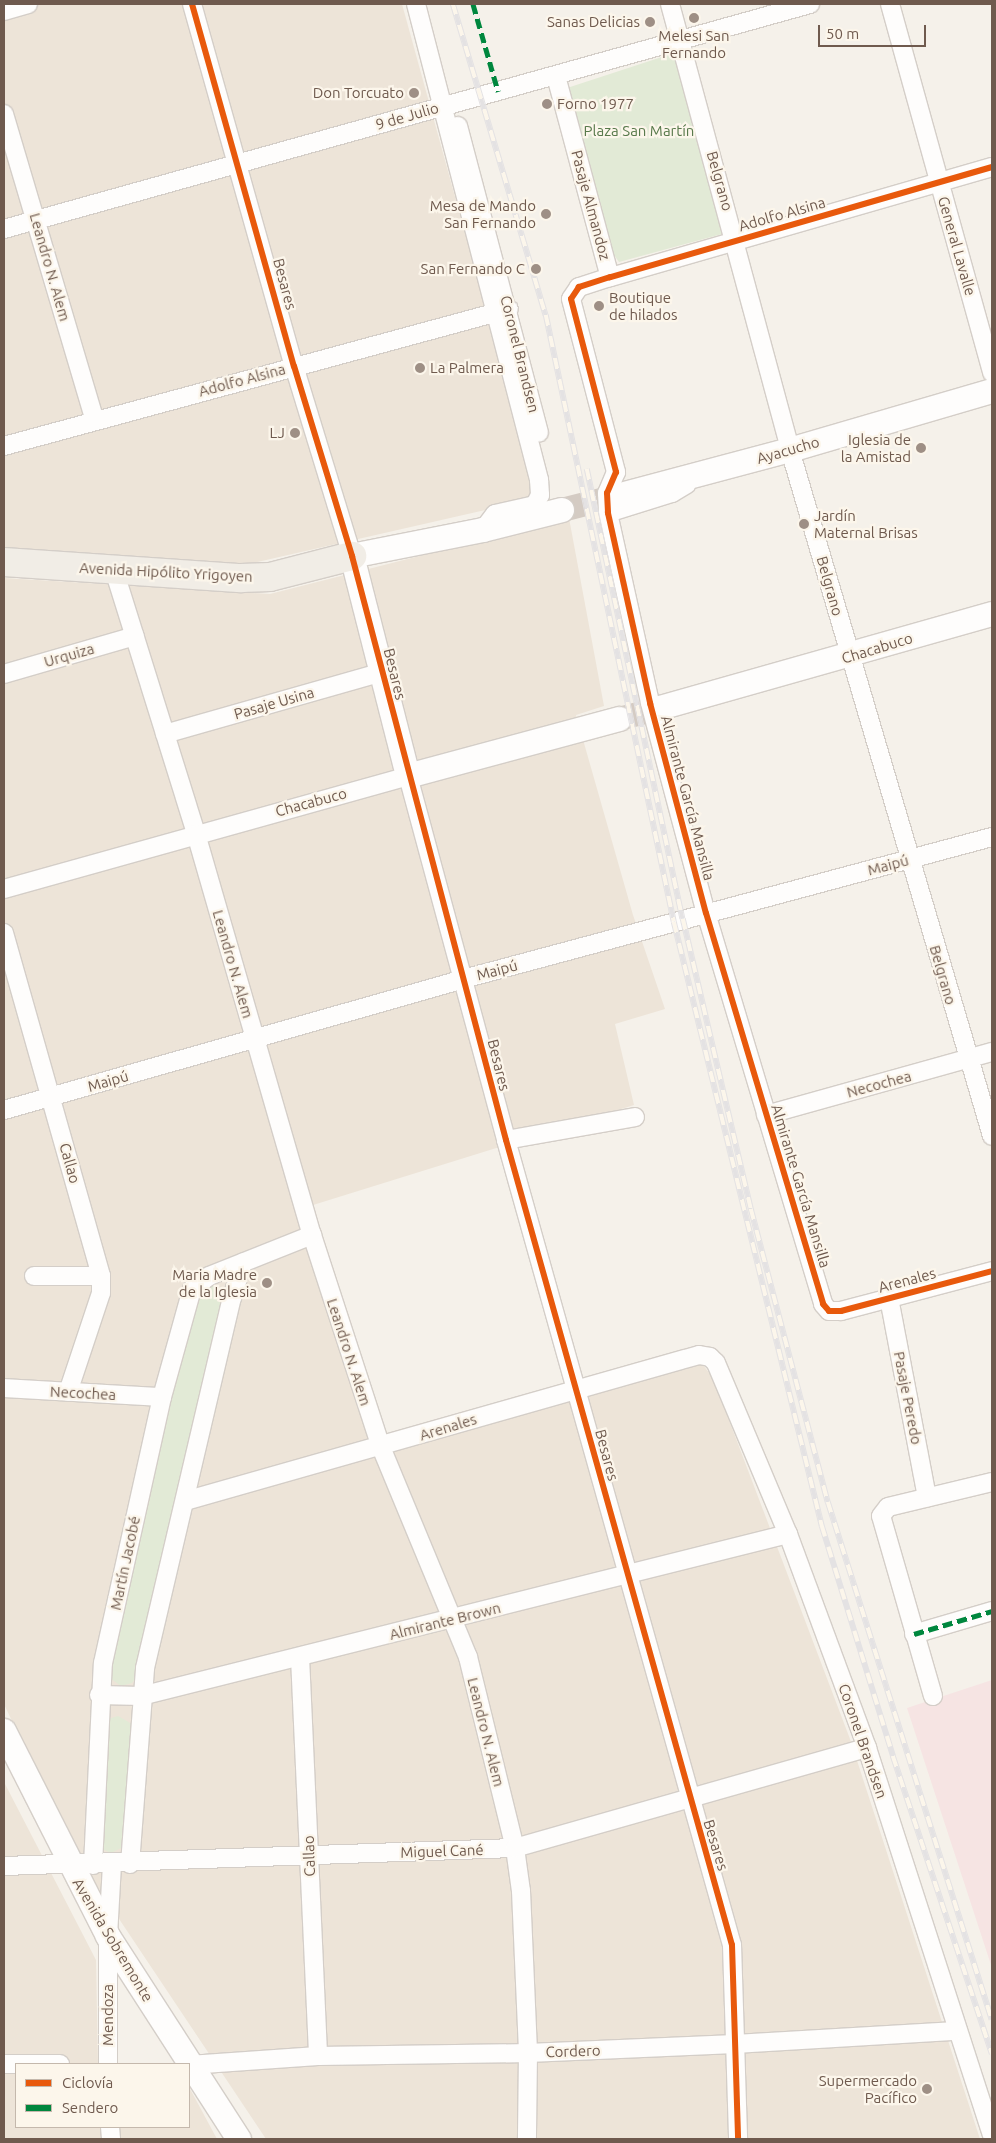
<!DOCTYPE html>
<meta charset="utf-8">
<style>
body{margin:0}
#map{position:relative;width:996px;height:2143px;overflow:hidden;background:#f5f1ea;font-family:Ubuntu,sans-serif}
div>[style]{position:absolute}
.residential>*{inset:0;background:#ede4d8}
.medical>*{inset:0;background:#f6e4e3}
.green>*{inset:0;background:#e2ead6}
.secondary-tunnel>*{height:24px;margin-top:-12px;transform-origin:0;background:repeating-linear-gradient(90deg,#d4cbc3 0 24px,transparent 0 36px)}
.roads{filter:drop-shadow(1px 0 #d4cec8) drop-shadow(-1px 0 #d4cec8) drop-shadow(0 1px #d4cec8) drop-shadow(0 -1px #d4cec8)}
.street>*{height:18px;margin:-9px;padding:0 9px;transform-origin:9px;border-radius:9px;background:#fefdfc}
.secondary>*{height:24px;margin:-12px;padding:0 12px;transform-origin:12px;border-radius:12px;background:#fefdfc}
.primary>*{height:28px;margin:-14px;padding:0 14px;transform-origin:14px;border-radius:14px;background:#f1ede6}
.rail>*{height:5.5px;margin-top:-2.75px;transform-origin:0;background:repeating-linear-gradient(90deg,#fcf6eb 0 11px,#e4e2e3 0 22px);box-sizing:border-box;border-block:1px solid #e4e2e3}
.quiet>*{height:5px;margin-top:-2.5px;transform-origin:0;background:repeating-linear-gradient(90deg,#00873e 0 10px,transparent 0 15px)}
.cycleway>*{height:6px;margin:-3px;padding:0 3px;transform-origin:3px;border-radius:3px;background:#e8590c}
.dots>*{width:14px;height:14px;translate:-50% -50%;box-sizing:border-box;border:2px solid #fcf6eb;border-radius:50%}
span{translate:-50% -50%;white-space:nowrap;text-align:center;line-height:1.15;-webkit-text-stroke:4.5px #fcf6eb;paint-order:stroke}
.poi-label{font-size:15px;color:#6f5a4e}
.right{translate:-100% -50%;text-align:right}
.left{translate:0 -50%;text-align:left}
.street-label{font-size:15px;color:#6f5a4e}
.park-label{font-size:15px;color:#58794b}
.frame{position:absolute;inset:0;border:5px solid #6f5a4e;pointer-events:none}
.legend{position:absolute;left:15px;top:2063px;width:175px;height:65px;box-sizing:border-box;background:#fcf6eb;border:1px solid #c4b8ac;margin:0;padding:6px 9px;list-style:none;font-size:15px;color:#6f5a4e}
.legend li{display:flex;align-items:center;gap:10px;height:25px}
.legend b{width:25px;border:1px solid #c4b8ac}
.scale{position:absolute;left:818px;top:25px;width:108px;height:22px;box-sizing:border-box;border:2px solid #6f5a4e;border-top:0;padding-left:6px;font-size:15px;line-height:18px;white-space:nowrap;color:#6f5a4e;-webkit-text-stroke:4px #fcf6eb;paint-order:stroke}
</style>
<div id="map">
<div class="residential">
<div style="clip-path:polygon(4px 4px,402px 4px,534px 484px,529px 500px,249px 564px,4px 547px)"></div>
<div style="clip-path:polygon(569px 518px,604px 706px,576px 715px,633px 915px,665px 1009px,615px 1024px,634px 1105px,297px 1210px,378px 1456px,687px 1363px,703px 1365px,713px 1378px,850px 1739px,980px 2139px,266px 2139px,71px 1847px,4px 1704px,4px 578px,270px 594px)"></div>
<div style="clip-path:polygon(4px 1782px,96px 1960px,98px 2064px,16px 2064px,16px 2127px,189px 2127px,189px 2087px,217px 2139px,4px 2139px)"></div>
</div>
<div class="medical">
<div style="clip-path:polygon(992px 1680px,992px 1968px,907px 1708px)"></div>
</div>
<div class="green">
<div style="clip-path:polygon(668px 55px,676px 55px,728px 230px,722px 234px,619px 262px,614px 255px,567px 88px)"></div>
<div style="clip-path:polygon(207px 1285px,217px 1287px,225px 1294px,136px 1678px,132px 1683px,121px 1686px,110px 1678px,109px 1665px,167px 1407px,196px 1293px)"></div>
<div style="clip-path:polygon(118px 1716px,132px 1724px,123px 1847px,111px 1853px,102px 1849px,108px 1719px)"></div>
</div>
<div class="secondary-tunnel">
<div style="left:562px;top:510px;width:57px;rotate:-14.3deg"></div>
<div style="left:619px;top:719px;width:42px;rotate:-15deg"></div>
</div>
<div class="roads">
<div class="street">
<div style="left:192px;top:4px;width:376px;rotate:74.3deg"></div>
<div style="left:294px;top:366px;width:199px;rotate:73deg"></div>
<div style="left:416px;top:4px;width:492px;rotate:75.5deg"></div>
<div style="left:539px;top:480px;width:15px;rotate:86deg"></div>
<div style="left:540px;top:495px;width:11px;rotate:117deg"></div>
<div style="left:535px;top:505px;width:41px;rotate:167.3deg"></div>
<div style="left:495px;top:514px;width:20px;rotate:127deg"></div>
<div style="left:670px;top:4px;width:462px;rotate:74.9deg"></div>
<div style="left:790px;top:450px;width:715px;rotate:73.59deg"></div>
<div style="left:890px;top:4px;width:383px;rotate:74.5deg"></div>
<div style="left:4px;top:11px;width:25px;rotate:-16deg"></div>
<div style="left:556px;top:76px;width:208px;rotate:75deg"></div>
<div style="left:4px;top:114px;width:320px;rotate:73.5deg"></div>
<div style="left:458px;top:126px;width:317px;rotate:75.2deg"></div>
<div style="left:992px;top:167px;width:398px;rotate:163.9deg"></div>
<div style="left:610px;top:277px;width:33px;rotate:162deg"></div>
<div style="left:579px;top:287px;width:14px;rotate:124deg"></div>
<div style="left:571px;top:299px;width:179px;rotate:75.4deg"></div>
<div style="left:616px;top:472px;width:23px;rotate:113deg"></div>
<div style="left:607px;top:493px;width:20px;rotate:87deg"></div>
<div style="left:608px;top:513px;width:195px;rotate:77.5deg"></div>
<div style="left:650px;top:703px;width:217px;rotate:75.1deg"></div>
<div style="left:706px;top:913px;width:408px;rotate:73.3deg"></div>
<div style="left:823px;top:1304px;width:9px;rotate:49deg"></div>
<div style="left:829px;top:1311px;width:12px"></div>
<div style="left:841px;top:1311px;width:156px;rotate:-14.8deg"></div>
<div style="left:4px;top:229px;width:837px;rotate:-15.6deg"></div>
<div style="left:4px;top:446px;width:523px;rotate:-15.18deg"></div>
<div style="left:608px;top:513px;width:67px;rotate:-17.4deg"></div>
<div style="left:672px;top:493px;width:17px;rotate:-31deg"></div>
<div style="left:114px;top:570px;width:276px;rotate:72.7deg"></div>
<div style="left:196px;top:834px;width:417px;rotate:73.9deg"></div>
<div style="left:312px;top:1235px;width:223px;rotate:72deg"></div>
<div style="left:381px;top:1447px;width:227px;rotate:67.5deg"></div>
<div style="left:468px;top:1657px;width:197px;rotate:76.2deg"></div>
<div style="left:515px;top:1848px;width:43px;rotate:82.1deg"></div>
<div style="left:521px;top:1891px;width:162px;rotate:87.5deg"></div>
<div style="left:528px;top:2053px;width:86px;rotate:90.7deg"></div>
<div style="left:4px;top:674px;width:136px;rotate:-16.2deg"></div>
<div style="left:165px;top:734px;width:226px;rotate:-15.9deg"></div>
<div style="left:4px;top:889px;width:420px;rotate:-15.6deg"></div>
<div style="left:408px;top:776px;width:377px;rotate:74.9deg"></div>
<div style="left:506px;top:1140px;width:836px;rotate:74.32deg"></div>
<div style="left:732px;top:1945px;width:194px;rotate:88.2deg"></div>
<div style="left:4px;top:933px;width:356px;rotate:74.2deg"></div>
<div style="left:101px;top:1276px;width:17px;rotate:90deg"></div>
<div style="left:101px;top:1293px;width:104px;rotate:108.4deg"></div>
<div style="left:4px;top:1110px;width:497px;rotate:-15.9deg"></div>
<div style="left:482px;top:974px;width:528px;rotate:-15.04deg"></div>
<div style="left:766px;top:1115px;width:235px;rotate:-15.6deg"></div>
<div style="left:506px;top:1140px;width:131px;rotate:-10.1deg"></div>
<div style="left:34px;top:1276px;width:67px"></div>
<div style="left:889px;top:1298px;width:203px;rotate:79.2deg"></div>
<div style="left:4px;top:1388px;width:158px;rotate:3.3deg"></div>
<div style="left:185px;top:1501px;width:534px;rotate:-15.86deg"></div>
<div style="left:699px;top:1355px;width:11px;rotate:10deg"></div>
<div style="left:710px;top:1357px;width:8px;rotate:45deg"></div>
<div style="left:716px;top:1363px;width:186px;rotate:67.2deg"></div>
<div style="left:788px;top:1534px;width:228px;rotate:69.7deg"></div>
<div style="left:867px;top:1748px;width:406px;rotate:72.1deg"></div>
<div style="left:914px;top:1634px;width:81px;rotate:-16.4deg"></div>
<div style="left:300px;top:1657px;width:399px;rotate:87.4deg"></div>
<div style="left:99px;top:1695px;width:42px;rotate:1.4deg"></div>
<div style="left:141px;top:1696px;width:667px;rotate:-14.06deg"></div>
<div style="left:933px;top:1696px;width:187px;rotate:-106.1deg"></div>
<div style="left:881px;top:1516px;width:11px;rotate:-52deg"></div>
<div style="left:888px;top:1507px;width:107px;rotate:-13.5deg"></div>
<div style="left:130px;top:1864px;width:197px;rotate:-85.6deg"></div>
<div style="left:145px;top:1668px;width:380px;rotate:-76.8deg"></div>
<div style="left:232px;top:1298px;width:37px;rotate:-73deg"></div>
<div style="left:93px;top:1865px;width:202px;rotate:-87.2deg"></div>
<div style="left:103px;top:1663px;width:272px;rotate:-77.5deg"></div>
<div style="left:162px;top:1397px;width:112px;rotate:-74.5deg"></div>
<div style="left:192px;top:1289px;width:21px;rotate:-37deg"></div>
<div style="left:209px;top:1276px;width:111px;rotate:-21.7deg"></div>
<div style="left:4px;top:1866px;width:511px;rotate:-2.02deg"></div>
<div style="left:515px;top:1848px;width:366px;rotate:-15.9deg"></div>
<div style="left:4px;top:2064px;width:56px"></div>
<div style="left:108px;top:2064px;width:128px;rotate:-90deg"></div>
<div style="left:108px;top:1936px;width:71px;rotate:-86.8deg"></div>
<div style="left:189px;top:2065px;width:129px;rotate:-4deg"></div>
<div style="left:318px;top:2056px;width:210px;rotate:-0.8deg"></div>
<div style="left:528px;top:2053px;width:207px;rotate:-2.5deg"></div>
<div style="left:735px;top:2044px;width:221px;rotate:-3.4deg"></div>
<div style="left:110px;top:2127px;width:12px;rotate:85deg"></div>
</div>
<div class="secondary">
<div style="left:617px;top:496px;width:179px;rotate:-14.9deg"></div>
<div style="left:790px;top:450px;width:210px;rotate:-16.3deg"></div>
<div style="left:562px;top:510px;width:81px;rotate:165.8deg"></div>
<div style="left:483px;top:530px;width:134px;rotate:168.8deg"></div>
<div style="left:352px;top:556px;width:227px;rotate:75.7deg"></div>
<div style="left:408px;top:776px;width:219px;rotate:-15.1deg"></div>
<div style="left:660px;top:708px;width:345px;rotate:-15.8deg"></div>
<div style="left:4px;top:1731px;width:230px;rotate:63.1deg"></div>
<div style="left:108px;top:1936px;width:242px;rotate:57.2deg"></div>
</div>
<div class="primary">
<div style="left:4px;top:562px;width:238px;rotate:3.9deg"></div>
<div style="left:241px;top:578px;width:29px;rotate:-2deg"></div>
<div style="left:270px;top:577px;width:85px;rotate:-14.4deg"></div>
</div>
</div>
<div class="rail">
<div style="left:453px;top:4px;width:325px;rotate:73.4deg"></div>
<div style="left:546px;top:315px;width:620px;rotate:78.09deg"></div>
<div style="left:674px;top:922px;width:622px;rotate:76.23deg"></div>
<div style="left:822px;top:1526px;width:241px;rotate:72.8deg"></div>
<div style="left:893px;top:1756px;width:314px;rotate:71.6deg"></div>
<div style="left:587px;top:469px;width:460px;rotate:78deg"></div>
<div style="left:683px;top:919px;width:298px;rotate:76.8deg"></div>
<div style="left:751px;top:1209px;width:303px;rotate:75.3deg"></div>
<div style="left:828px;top:1502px;width:543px;rotate:72.43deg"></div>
</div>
<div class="quiet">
<div style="left:473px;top:4px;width:91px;rotate:74deg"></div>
<div style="left:914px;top:1634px;width:81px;rotate:-16.4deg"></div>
</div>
<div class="cycleway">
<div style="left:192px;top:4px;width:376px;rotate:74.3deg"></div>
<div style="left:294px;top:366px;width:199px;rotate:73deg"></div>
<div style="left:352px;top:556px;width:604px;rotate:75.23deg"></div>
<div style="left:506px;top:1140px;width:836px;rotate:74.32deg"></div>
<div style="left:732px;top:1945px;width:194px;rotate:88.2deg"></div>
<div style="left:992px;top:167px;width:398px;rotate:163.9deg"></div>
<div style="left:610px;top:277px;width:33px;rotate:162deg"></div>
<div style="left:579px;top:287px;width:14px;rotate:124deg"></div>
<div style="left:571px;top:299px;width:179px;rotate:75.4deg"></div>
<div style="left:616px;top:472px;width:23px;rotate:113deg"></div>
<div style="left:607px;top:493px;width:20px;rotate:87deg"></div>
<div style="left:608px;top:513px;width:195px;rotate:77.5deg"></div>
<div style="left:650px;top:703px;width:217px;rotate:75.1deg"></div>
<div style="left:706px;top:913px;width:408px;rotate:73.3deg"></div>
<div style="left:823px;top:1304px;width:9px;rotate:49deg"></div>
<div style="left:829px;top:1311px;width:12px"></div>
<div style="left:841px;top:1311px;width:156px;rotate:-14.8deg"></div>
</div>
<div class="dots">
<div style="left:694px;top:18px;background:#9e8f85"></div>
<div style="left:650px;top:22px;background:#9e8f85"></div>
<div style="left:414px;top:93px;background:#9e8f85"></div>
<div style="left:547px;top:104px;background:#9e8f85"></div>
<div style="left:546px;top:214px;background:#9e8f85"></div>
<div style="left:536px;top:269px;background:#9e8f85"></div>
<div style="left:599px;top:306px;background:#9e8f85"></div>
<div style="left:420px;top:368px;background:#9e8f85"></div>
<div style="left:295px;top:433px;background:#9e8f85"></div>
<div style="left:921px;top:448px;background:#9e8f85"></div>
<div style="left:804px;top:524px;background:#9e8f85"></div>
<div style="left:267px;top:1283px;background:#9e8f85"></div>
<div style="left:927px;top:2089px;background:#9e8f85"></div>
</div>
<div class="poi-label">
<span class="right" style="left:640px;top:22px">Sanas Delicias</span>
<span style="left:694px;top:44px">Melesi San<br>Fernando</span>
<span class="right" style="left:404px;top:93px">Don Torcuato</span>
<span class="left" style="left:557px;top:104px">Forno 1977</span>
<span class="right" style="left:536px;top:214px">Mesa de Mando<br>San Fernando</span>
<span class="right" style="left:525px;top:269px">San Fernando C</span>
<span class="left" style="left:609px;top:306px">Boutique<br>de hilados</span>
<span class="left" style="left:430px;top:368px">La Palmera</span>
<span class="right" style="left:285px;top:433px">LJ</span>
<span class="right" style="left:911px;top:448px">Iglesia de<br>la Amistad</span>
<span class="left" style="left:814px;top:524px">Jardín<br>Maternal Brisas</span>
<span class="right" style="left:257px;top:1283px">Maria Madre<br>de la Iglesia</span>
<span class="right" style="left:917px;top:2089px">Supermercado<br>Pacífico</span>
</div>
<div class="street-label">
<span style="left:407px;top:116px;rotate:-16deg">9 de Julio</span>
<span style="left:720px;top:181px;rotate:74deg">Belgrano</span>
<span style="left:591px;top:205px;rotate:75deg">Pasaje Almandoz</span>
<span style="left:782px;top:214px;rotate:-16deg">Adolfo Alsina</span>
<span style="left:957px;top:246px;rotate:74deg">General Lavalle</span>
<span style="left:50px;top:267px;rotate:74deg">Leandro N. Alem</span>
<span style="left:285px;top:284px;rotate:75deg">Besares</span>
<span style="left:520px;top:354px;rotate:76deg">Coronel Brandsen</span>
<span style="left:242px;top:380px;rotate:-15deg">Adolfo Alsina</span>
<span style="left:788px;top:450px;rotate:-16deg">Ayacucho</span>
<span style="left:166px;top:572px;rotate:3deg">Avenida Hipólito Yrigoyen</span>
<span style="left:830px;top:586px;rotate:74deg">Belgrano</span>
<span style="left:877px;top:648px;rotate:-17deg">Chacabuco</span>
<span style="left:69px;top:655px;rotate:-16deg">Urquiza</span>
<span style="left:395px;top:674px;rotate:76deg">Besares</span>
<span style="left:274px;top:703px;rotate:-16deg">Pasaje Usina</span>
<span style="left:688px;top:798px;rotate:75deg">Almirante García Mansilla</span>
<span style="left:311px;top:802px;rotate:-15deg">Chacabuco</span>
<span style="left:888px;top:865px;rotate:-15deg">Maipú</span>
<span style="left:233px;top:964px;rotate:74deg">Leandro N. Alem</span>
<span style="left:497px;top:970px;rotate:-15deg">Maipú</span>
<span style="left:943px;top:975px;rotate:74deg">Belgrano</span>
<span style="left:499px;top:1065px;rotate:76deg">Besares</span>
<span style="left:108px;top:1081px;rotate:-16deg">Maipú</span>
<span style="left:879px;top:1084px;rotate:-15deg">Necochea</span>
<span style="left:70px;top:1163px;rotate:74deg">Callao</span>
<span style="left:801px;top:1186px;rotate:73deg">Almirante García Mansilla</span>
<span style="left:907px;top:1280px;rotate:-15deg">Arenales</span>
<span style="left:349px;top:1352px;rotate:72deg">Leandro N. Alem</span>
<span style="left:83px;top:1393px;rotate:3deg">Necochea</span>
<span style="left:908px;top:1398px;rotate:79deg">Pasaje Peredo</span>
<span style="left:448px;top:1427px;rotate:-17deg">Arenales</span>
<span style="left:607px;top:1455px;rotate:75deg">Besares</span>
<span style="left:125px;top:1563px;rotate:-78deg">Martín Jacobé</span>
<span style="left:445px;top:1621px;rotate:-14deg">Almirante Brown</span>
<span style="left:486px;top:1732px;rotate:76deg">Leandro N. Alem</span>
<span style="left:863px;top:1741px;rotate:71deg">Coronel Brandsen</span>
<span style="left:716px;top:1845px;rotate:73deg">Besares</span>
<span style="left:442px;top:1851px;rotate:-2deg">Miguel Cané</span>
<span style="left:309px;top:1856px;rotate:-92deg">Callao</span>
<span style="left:113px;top:1940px;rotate:59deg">Avenida Sobremonte</span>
<span style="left:108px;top:2015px;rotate:-90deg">Mendoza</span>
<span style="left:573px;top:2051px;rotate:-2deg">Cordero</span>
</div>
<div class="park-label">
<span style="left:639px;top:131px">Plaza San Martín</span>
</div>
<div class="frame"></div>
<ul class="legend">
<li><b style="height:6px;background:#e8590c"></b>Ciclovía</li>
<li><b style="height:6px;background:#00873e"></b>Sendero</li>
</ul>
<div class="scale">50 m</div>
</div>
